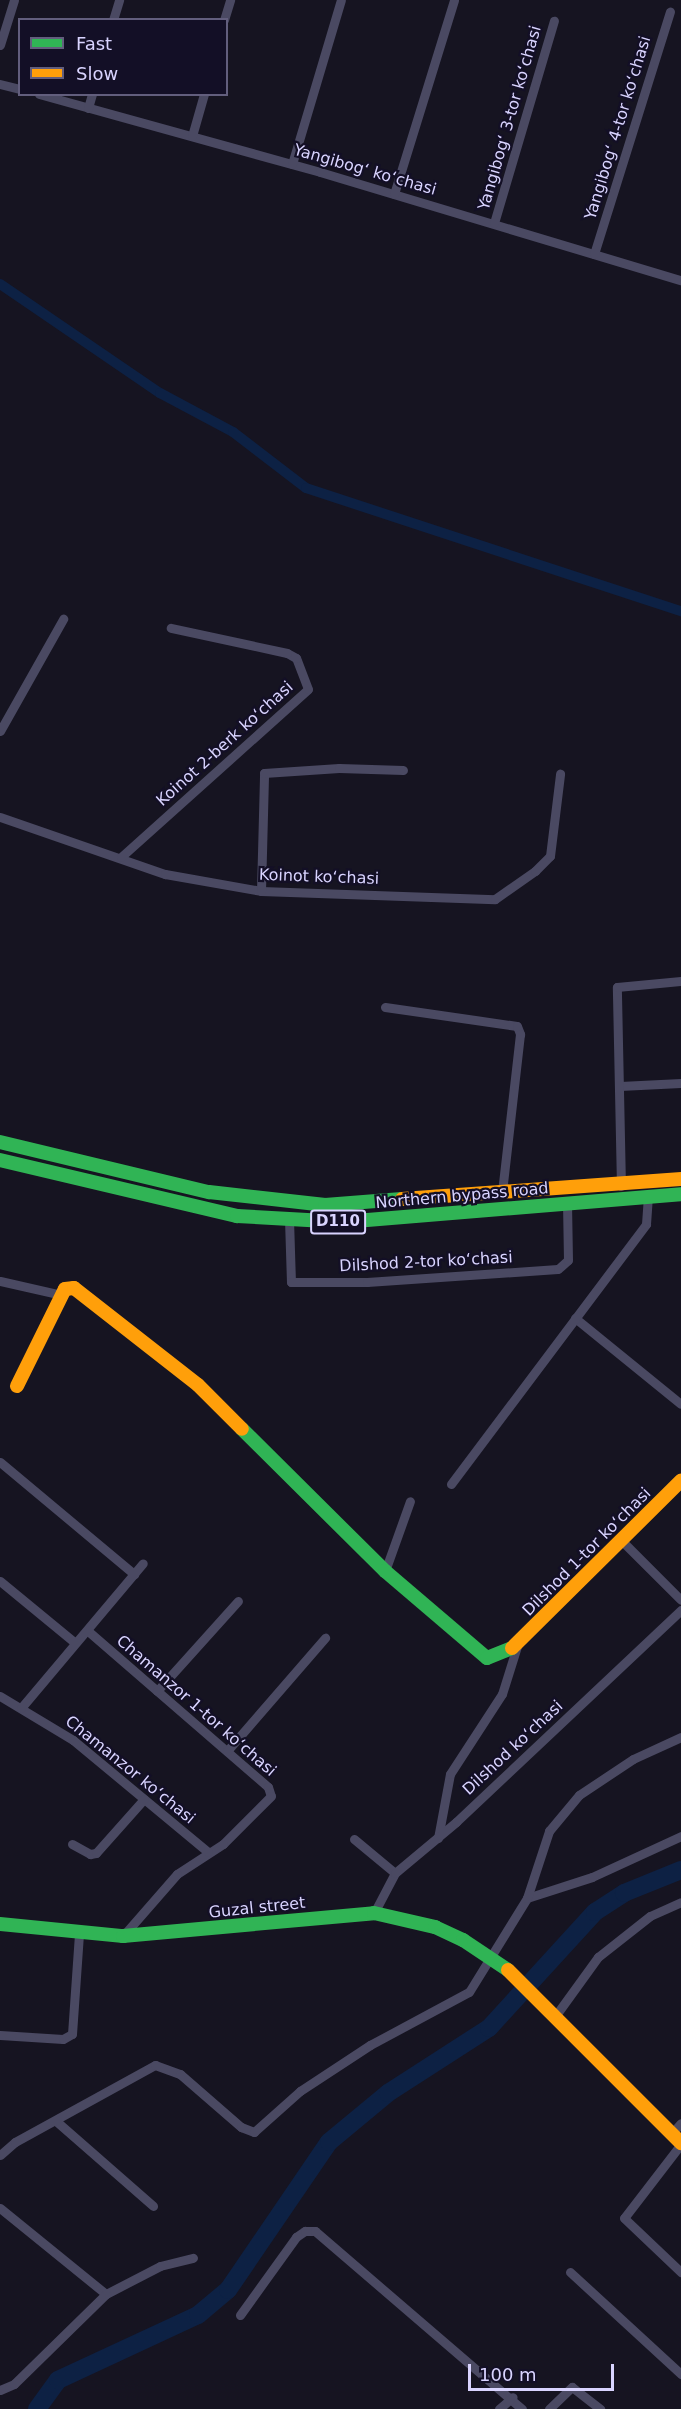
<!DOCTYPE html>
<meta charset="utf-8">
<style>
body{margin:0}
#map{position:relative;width:681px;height:2409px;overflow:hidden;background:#161421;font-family:"DejaVu Sans",sans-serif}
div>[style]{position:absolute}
.canal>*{height:10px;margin:-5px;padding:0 5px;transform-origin:5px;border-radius:5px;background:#0d2144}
.river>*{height:18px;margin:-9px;padding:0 9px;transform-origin:9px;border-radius:9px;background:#0d2144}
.street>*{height:9px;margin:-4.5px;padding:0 4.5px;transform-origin:4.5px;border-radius:4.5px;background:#4a4962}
.fast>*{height:14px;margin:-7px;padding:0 7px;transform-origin:7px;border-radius:7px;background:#30b455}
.slow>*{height:14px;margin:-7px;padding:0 7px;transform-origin:7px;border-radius:7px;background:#ff9f0a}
span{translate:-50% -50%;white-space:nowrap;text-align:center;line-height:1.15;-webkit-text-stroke:4.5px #130f26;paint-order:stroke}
.shield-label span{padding:2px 4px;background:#130f26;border:2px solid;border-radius:4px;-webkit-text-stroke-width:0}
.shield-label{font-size:15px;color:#d9d4ff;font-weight:700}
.street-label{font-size:16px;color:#d9d4ff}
.legend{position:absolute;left:18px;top:18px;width:210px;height:78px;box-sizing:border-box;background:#130f26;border:2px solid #625e7d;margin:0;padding:8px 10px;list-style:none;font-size:18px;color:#d9d4ff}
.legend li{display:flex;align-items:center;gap:12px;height:30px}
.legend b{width:30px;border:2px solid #625e7d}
.scale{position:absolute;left:468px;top:2364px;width:146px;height:27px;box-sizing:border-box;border:3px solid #d9d4ff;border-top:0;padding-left:8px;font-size:18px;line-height:21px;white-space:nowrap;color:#d9d4ff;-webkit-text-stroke:4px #130f26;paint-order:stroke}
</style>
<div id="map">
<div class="canal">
<div style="left:0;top:284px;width:194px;rotate:34.3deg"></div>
<div style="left:160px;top:393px;width:83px;rotate:28.1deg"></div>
<div style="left:233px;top:432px;width:92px;rotate:37.5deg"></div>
<div style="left:306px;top:488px;width:395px;rotate:18.2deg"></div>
</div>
<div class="river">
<div style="left:37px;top:2409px;width:36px;rotate:-54deg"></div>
<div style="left:58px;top:2380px;width:154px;rotate:-24.9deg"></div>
<div style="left:198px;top:2315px;width:39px;rotate:-40deg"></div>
<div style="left:228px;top:2290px;width:179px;rotate:-55.7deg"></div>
<div style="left:329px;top:2142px;width:77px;rotate:-39.7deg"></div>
<div style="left:388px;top:2093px;width:120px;rotate:-32.8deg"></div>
<div style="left:489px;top:2028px;width:157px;rotate:-47.6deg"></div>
<div style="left:595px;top:1912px;width:35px;rotate:-33deg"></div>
<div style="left:624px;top:1893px;width:61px;rotate:-22deg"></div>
</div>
<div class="street">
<div style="left:113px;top:20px;width:21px;rotate:-73deg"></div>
<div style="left:224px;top:20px;width:21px;rotate:-73deg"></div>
<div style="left:0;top:45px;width:47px;rotate:-72.7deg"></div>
<div style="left:0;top:84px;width:21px;rotate:14deg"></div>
<div style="left:39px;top:94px;width:292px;rotate:15.5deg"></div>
<div style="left:320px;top:172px;width:377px;rotate:16.7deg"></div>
<div style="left:88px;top:108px;width:15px;rotate:-74deg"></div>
<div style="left:192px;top:136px;width:44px;rotate:-74.1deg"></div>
<div style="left:292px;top:164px;width:171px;rotate:-73.4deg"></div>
<div style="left:394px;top:194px;width:203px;rotate:-72.8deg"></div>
<div style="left:494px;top:223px;width:211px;rotate:-73.5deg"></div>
<div style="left:594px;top:254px;width:254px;rotate:-72.6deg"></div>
<div style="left:0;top:731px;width:129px;rotate:-60.6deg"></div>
<div style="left:0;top:817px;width:175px;rotate:19.1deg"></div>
<div style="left:165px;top:874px;width:97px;rotate:10deg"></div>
<div style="left:261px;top:891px;width:234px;rotate:2deg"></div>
<div style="left:495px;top:899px;width:49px;rotate:-35deg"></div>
<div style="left:535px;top:871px;width:21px;rotate:-45deg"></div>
<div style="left:550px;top:856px;width:83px;rotate:-83deg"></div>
<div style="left:121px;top:857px;width:251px;rotate:-41.9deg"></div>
<div style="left:308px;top:689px;width:33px;rotate:-111deg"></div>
<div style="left:296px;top:658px;width:10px;rotate:-151deg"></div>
<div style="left:287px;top:653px;width:119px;rotate:-167.8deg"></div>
<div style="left:261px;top:891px;width:118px;rotate:-88.5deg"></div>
<div style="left:264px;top:773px;width:75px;rotate:-3.8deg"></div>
<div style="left:339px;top:768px;width:64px;rotate:1.8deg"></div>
<div style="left:385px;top:1007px;width:133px;rotate:8.2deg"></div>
<div style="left:517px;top:1026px;width:9px;rotate:69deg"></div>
<div style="left:520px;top:1034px;width:160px;rotate:96.5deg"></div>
<div style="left:620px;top:1086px;width:61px;rotate:-2.8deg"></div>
<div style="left:621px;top:1186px;width:199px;rotate:-91.2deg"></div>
<div style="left:617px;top:987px;width:64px;rotate:-5.4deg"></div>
<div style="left:289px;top:1219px;width:63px;rotate:88.2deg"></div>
<div style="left:291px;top:1282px;width:76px"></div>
<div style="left:367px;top:1282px;width:191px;rotate:-3.9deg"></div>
<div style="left:558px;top:1269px;width:13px;rotate:-42deg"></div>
<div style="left:568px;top:1260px;width:55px;rotate:-91deg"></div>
<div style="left:0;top:1281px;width:64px;rotate:12.7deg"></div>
<div style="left:575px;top:1318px;width:136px;rotate:39.1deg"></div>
<div style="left:0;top:1462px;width:175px;rotate:39.9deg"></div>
<div style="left:451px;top:1484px;width:325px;rotate:-53.1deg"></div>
<div style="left:646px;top:1224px;width:28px;rotate:-86deg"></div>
<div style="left:622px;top:1541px;width:83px;rotate:45deg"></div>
<div style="left:385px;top:1571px;width:74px;rotate:-70.3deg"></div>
<div style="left:0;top:1581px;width:96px;rotate:39.5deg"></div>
<div style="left:88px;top:1631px;width:238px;rotate:40.9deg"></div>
<div style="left:268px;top:1787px;width:9px;rotate:72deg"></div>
<div style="left:271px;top:1796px;width:68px;rotate:135deg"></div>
<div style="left:223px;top:1844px;width:55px;rotate:146.9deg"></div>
<div style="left:177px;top:1874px;width:82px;rotate:131.1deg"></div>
<div style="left:157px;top:1691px;width:121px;rotate:-48deg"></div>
<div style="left:0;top:1696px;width:85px;rotate:31.1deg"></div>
<div style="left:73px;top:1740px;width:175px;rotate:39.7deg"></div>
<div style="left:21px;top:1708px;width:189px;rotate:-49.9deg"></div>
<div style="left:227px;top:1751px;width:150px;rotate:-49.1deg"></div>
<div style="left:438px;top:1838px;width:65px;rotate:-79.4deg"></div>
<div style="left:450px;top:1774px;width:95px;rotate:-57deg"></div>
<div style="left:502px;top:1694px;width:50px;rotate:-72.6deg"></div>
<div style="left:354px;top:1839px;width:53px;rotate:39.7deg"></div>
<div style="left:72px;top:1844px;width:21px;rotate:29deg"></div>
<div style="left:90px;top:1854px;width:6px;rotate:-9deg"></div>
<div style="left:96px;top:1853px;width:72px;rotate:-48.4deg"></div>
<div style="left:527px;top:1898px;width:68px;rotate:-17.9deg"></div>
<div style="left:592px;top:1877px;width:98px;rotate:-24.7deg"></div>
<div style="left:374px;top:1913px;width:45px;rotate:-62.3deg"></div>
<div style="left:395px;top:1873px;width:80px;rotate:-39.9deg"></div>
<div style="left:456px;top:1822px;width:309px;rotate:-43.3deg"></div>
<div style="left:556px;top:2015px;width:72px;rotate:-54.1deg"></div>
<div style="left:598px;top:1957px;width:66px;rotate:-38.3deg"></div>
<div style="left:650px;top:1916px;width:34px;rotate:-24deg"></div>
<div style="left:0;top:2035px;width:63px;rotate:3.6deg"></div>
<div style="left:63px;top:2039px;width:10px;rotate:-29deg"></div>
<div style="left:72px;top:2034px;width:101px;rotate:-86deg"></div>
<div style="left:56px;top:2121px;width:129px;rotate:41.2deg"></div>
<div style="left:672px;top:2133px;width:13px;rotate:-48deg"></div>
<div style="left:681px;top:2144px;width:93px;rotate:127.6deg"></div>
<div style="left:624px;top:2218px;width:79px;rotate:43.5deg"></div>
<div style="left:0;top:2155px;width:20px;rotate:-41deg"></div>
<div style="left:15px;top:2142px;width:160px;rotate:-28.8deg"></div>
<div style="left:155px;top:2065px;width:27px;rotate:20deg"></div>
<div style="left:180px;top:2074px;width:81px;rotate:41deg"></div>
<div style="left:241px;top:2127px;width:14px;rotate:21deg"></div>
<div style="left:254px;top:2132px;width:62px;rotate:-41.7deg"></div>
<div style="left:300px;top:2091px;width:84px;rotate:-33.3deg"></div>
<div style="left:370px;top:2045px;width:112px;rotate:-28.2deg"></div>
<div style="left:469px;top:1992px;width:110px;rotate:-58.3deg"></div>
<div style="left:527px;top:1898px;width:71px;rotate:-71.8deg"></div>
<div style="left:549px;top:1831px;width:47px;rotate:-50.2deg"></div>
<div style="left:579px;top:1795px;width:65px;rotate:-33.7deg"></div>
<div style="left:633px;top:1759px;width:53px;rotate:-24.6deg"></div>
<div style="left:0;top:2208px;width:136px;rotate:39.1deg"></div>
<div style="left:106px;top:2294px;width:61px;rotate:-27.4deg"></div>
<div style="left:160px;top:2266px;width:34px;rotate:-14deg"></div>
<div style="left:570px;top:2272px;width:151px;rotate:42.6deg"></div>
<div style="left:240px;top:2315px;width:96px;rotate:-54.3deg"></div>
<div style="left:296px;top:2237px;width:11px;rotate:-34deg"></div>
<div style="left:305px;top:2231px;width:10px"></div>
<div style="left:315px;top:2231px;width:273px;rotate:40.7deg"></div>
<div style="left:0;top:2390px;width:15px;rotate:-23deg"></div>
<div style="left:14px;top:2384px;width:129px;rotate:-44.4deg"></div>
<div style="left:499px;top:2409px;width:18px;rotate:-41deg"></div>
<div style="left:549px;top:2409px;width:32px;rotate:-44deg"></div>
<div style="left:572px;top:2387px;width:36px;rotate:38deg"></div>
</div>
<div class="fast">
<div style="left:0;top:1142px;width:215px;rotate:13.5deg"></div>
<div style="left:209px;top:1192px;width:117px;rotate:6.4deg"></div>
<div style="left:325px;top:1205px;width:77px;rotate:-4.5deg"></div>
<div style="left:0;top:1160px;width:244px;rotate:13.3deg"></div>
<div style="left:237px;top:1216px;width:106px;rotate:3.2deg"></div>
<div style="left:343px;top:1222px;width:339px;rotate:-4.7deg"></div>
<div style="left:242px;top:1429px;width:202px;rotate:44.8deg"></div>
<div style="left:385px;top:1571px;width:134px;rotate:40.5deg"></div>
<div style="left:487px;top:1658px;width:27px;rotate:-22deg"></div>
<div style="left:0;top:1924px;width:124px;rotate:5.6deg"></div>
<div style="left:123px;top:1936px;width:252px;rotate:-5.2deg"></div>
<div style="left:374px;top:1913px;width:63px;rotate:12.9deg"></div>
<div style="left:435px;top:1927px;width:31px;rotate:25deg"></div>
<div style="left:463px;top:1940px;width:54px;rotate:33.7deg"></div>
</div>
<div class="slow">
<div style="left:402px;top:1199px;width:280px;rotate:-4.1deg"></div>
<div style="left:17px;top:1386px;width:108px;rotate:-63.7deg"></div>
<div style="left:65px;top:1289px;width:9px;rotate:-6deg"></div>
<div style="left:74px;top:1288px;width:157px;rotate:38deg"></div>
<div style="left:198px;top:1385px;width:62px;rotate:45deg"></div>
<div style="left:512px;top:1648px;width:238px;rotate:-44.7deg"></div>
<div style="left:508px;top:1970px;width:245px;rotate:45deg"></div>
</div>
<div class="shield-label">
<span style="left:338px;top:1222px">D110</span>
</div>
<div class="street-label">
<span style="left:510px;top:118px;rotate:-74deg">Yangibogʻ 3-tor koʻchasi</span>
<span style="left:618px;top:128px;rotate:-73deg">Yangibogʻ 4-tor koʻchasi</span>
<span style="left:365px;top:170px;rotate:16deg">Yangibogʻ koʻchasi</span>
<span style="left:225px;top:744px;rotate:-42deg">Koinot 2-berk koʻchasi</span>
<span style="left:319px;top:877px;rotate:2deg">Koinot koʻchasi</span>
<span style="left:462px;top:1196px;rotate:-5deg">Northern bypass road</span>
<span style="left:426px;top:1262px;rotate:-3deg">Dilshod 2-tor koʻchasi</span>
<span style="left:587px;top:1552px;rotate:-45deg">Dilshod 1-tor koʻchasi</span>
<span style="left:196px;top:1706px;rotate:41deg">Chamanzor 1-tor koʻchasi</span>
<span style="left:513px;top:1748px;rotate:-43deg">Dilshod koʻchasi</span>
<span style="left:130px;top:1770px;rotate:39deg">Chamanzor koʻchasi</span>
<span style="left:257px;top:1908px;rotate:-6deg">Guzal street</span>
</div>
<ul class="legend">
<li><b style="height:8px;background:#30b455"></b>Fast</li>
<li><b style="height:8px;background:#ff9f0a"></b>Slow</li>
</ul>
<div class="scale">100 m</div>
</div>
